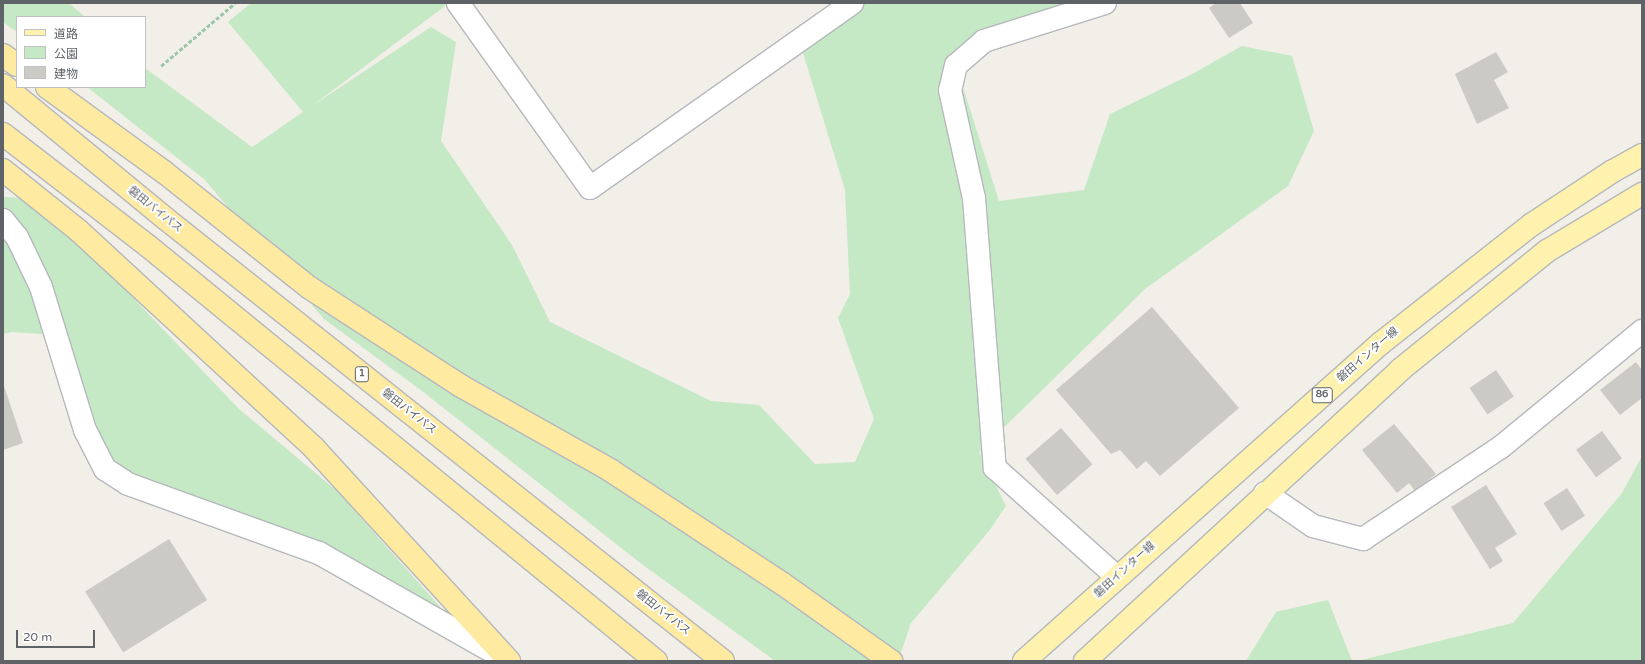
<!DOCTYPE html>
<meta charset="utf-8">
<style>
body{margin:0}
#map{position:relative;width:1645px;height:664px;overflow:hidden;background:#f1efe8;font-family:"Varela Round","Noto Sans JP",sans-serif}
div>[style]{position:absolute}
.green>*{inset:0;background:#c5e8c5}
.building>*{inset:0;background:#cccac5;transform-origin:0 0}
.path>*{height:2.5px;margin-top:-1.25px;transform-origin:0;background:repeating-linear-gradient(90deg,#9cc7a9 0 4px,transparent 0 6px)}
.roads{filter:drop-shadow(1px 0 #b5b8bc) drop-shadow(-1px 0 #b5b8bc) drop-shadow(0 1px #b5b8bc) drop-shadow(0 -1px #b5b8bc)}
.minor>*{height:22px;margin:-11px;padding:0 11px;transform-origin:11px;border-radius:11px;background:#fff}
.primary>*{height:22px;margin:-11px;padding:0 11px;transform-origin:11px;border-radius:11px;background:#fff2af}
.trunk>*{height:22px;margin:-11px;padding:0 11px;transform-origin:11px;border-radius:11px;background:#feeaa1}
span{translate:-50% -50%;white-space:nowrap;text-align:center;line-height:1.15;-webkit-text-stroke:3.5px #fff;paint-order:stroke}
.shield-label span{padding:1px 3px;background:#fff;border:1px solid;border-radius:3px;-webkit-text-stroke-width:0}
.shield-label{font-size:10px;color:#5f6368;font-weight:700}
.street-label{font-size:11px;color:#5f6368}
.frame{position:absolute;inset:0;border:4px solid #5f6368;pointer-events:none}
.legend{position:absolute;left:16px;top:16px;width:130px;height:72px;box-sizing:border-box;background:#fff;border:1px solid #bfc1c3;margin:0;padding:5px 7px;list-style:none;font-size:12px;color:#5f6368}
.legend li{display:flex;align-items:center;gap:8px;height:20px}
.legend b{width:20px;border:1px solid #bfc1c3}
.scale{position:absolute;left:16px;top:630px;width:79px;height:18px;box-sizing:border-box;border:2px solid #5f6368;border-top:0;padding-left:5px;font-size:12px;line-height:14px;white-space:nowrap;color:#5f6368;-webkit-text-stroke:3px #fff;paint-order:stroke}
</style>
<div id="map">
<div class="green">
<div style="clip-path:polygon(3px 3px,69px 3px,85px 17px,17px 17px,17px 32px,3px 22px)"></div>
<div style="clip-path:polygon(251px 3px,449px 3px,312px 106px,431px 27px,456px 42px,441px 141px,512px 245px,550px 322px,711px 401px,759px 405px,815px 464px,855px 462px,874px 419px,838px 318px,850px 294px,845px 190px,799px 40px,852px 3px,1073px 3px,956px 65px,999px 201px,1084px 190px,1110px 114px,1192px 74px,1242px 46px,1292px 56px,1314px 131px,1288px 186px,1145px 289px,979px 452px,1006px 506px,989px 531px,911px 623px,898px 661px,775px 661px,639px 562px,422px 391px,324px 319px,204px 179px,87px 87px,145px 87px,145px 68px,252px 147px,303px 112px,228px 22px)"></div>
<div style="clip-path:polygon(3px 197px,38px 198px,239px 409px,337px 491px,441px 608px,210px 513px,145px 490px,92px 445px,56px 335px,12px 332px,3px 334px)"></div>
<div style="clip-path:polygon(1642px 456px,1642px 661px,1357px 661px,1513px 623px,1622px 493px)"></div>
<div style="clip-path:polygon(1328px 600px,1352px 661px,1246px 661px,1276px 612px)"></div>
</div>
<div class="building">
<div style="clip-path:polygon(1216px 3px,1240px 3px,1253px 23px,1229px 38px,1209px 8px)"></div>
<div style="clip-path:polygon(1496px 52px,1508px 72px,1494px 80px,1509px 108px,1477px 124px,1455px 74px)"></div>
<div style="clip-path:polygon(1152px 307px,1239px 408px,1160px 476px,1146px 461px,1137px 469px,1120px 450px,1111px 454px,1056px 390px)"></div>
<div style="clip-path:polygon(1636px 362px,1642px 370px,1642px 398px,1620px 415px,1600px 390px)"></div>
<div style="left:1496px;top:370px;width:32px;height:32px;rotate:56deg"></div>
<div style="clip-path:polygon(3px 383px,23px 443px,3px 450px)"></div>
<div style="clip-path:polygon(1394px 424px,1436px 474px,1415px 491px,1409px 483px,1397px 493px,1362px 450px)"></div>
<div style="left:1061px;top:428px;width:48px;height:47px;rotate:49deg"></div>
<div style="left:1602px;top:431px;width:34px;height:32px;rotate:54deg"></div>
<div style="clip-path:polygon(1486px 485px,1517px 534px,1495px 548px,1503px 561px,1490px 569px,1451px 507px)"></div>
<div style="left:1567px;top:488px;width:33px;height:28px;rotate:57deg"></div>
<div style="left:169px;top:539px;width:72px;height:99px;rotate:58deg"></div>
</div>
<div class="path">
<div style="left:161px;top:66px;width:97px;rotate:-40.4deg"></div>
</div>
<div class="roads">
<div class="minor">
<div style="left:458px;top:3px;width:227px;rotate:54.5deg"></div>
<div style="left:590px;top:188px;width:321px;rotate:-35.2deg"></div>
<div style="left:1105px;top:3px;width:127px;rotate:162.6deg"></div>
<div style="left:984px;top:41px;width:37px;rotate:139deg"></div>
<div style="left:956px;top:65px;width:26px;rotate:103deg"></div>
<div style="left:950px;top:90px;width:111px;rotate:77.5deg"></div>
<div style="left:974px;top:198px;width:271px;rotate:85.6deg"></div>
<div style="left:995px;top:468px;width:164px;rotate:41.8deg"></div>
<div style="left:3px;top:220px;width:22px;rotate:51deg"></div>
<div style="left:17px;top:237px;width:55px;rotate:64.4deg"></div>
<div style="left:41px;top:287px;width:150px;rotate:72.9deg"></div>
<div style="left:85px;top:430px;width:44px;rotate:62.9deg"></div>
<div style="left:105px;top:469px;width:27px;rotate:33deg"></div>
<div style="left:128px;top:484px;width:203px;rotate:19.9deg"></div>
<div style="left:319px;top:553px;width:213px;rotate:29.6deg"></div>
<div style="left:1265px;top:493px;width:58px;rotate:34.5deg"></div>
<div style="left:1313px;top:526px;width:52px;rotate:14.6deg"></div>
<div style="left:1363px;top:539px;width:166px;rotate:-33.7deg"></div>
<div style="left:1501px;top:447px;width:183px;rotate:-39.4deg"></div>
</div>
<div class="primary">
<div style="left:1024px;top:661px;width:478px;rotate:-41.7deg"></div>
<div style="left:1381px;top:343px;width:191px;rotate:-38.2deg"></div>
<div style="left:1531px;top:225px;width:98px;rotate:-33.4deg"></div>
<div style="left:1613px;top:171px;width:33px;rotate:-29deg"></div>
<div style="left:1085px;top:661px;width:429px;rotate:-42.7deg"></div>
<div style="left:1400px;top:370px;width:189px;rotate:-39deg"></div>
<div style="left:1547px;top:251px;width:111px;rotate:-31deg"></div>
</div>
<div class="trunk">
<div style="left:3px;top:55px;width:17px;rotate:36deg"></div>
<div style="left:3px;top:85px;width:211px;rotate:39.4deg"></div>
<div style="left:166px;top:219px;width:711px;rotate:38.43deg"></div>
<div style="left:47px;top:87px;width:145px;rotate:36deg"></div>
<div style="left:164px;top:172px;width:186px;rotate:38.5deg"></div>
<div style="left:310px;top:288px;width:180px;rotate:33deg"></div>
<div style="left:461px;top:386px;width:171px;rotate:29.4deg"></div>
<div style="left:610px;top:470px;width:207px;rotate:33.4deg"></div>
<div style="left:783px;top:584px;width:133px;rotate:35.5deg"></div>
<div style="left:3px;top:134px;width:183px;rotate:37.7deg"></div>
<div style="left:148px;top:246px;width:656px;rotate:39.25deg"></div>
<div style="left:3px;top:170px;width:96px;rotate:38.7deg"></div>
<div style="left:78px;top:230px;width:321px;rotate:42.7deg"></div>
<div style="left:314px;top:448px;width:289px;rotate:47.5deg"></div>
</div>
</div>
<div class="shield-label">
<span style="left:362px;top:374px">1</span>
<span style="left:1322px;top:395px">86</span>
</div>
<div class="street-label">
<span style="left:155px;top:210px;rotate:39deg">磐田バイパス</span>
<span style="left:1368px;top:355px;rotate:-41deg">磐田インター線</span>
<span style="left:409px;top:412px;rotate:38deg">磐田バイパス</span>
<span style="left:1125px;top:570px;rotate:-42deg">磐田インター線</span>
<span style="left:663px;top:613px;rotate:38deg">磐田バイパス</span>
</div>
<div class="frame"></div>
<ul class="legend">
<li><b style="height:5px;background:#fff2af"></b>道路</li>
<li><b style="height:11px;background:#c5e8c5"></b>公園</li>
<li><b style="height:11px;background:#cccac5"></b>建物</li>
</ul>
<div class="scale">20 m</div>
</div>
